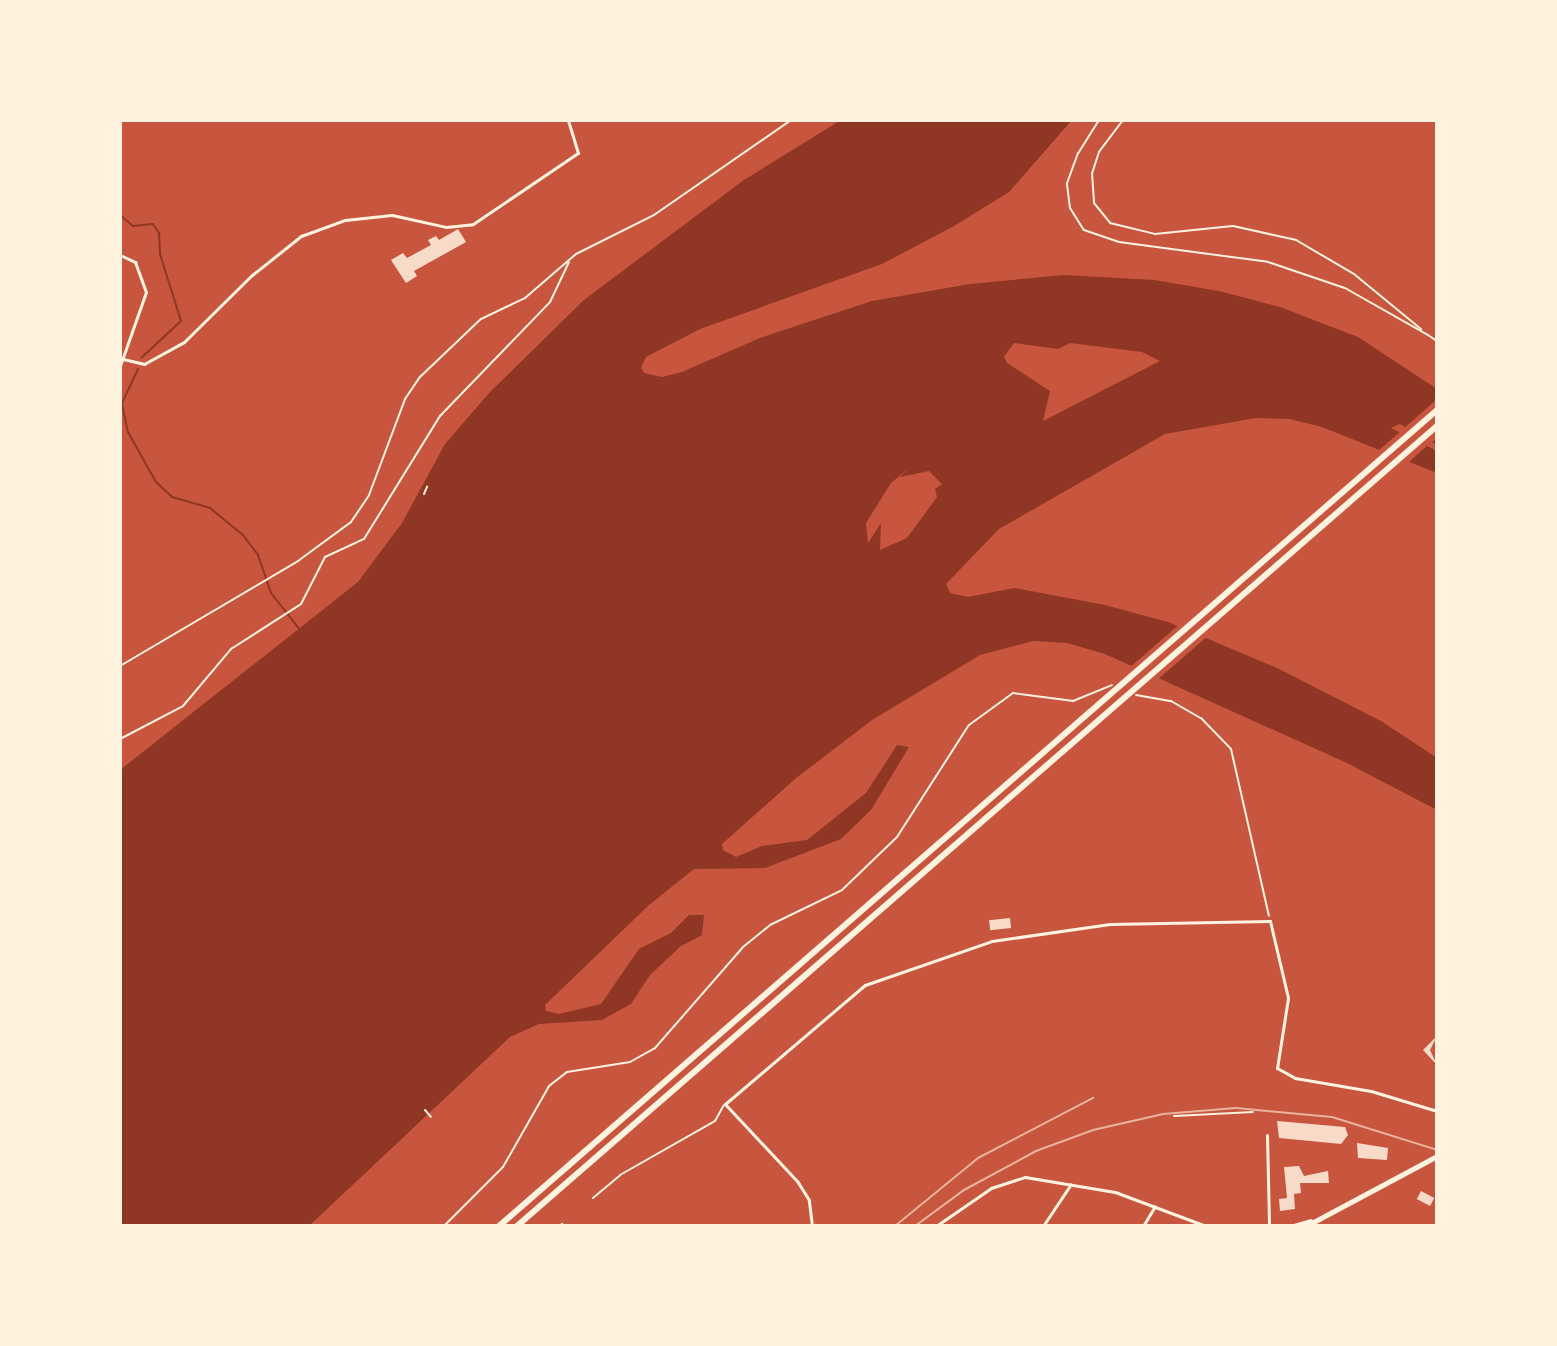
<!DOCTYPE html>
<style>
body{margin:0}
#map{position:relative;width:1557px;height:1346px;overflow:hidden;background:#c8553d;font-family:Literata,serif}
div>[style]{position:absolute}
.water>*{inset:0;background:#8f3625}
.pier>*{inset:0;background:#c8553d}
.stream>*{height:2px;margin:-1px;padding:0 1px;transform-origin:1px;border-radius:1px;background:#8f3625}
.building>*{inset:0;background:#f7dbc8;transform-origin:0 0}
.path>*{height:2px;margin:-1px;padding:0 1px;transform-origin:1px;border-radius:1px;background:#fff3e0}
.service>*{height:2px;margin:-1px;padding:0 1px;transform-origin:1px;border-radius:1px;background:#fff3e0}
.minor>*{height:3px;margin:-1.5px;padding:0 1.5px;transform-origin:1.5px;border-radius:1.5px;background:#fff3e0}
.secondary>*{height:5px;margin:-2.5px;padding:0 2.5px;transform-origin:2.5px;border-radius:2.5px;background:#fff3e0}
.motorway>*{height:6px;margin:-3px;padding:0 3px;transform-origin:3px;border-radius:3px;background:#fff3e0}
.rail>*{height:2px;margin:-1px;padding:0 1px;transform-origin:1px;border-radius:1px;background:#e9b49f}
span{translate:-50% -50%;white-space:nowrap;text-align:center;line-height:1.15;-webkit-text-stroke:7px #fff3e0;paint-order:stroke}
.frame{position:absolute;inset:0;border:122px solid #fff3e0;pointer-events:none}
</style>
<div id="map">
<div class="water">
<div style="clip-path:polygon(evenodd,841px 120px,1072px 120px,1009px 192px,954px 226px,882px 264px,700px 329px,646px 357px,641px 367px,644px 373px,662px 377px,682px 372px,760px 338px,872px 301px,970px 284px,1064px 275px,1154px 280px,1219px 291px,1280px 307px,1358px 337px,1437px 389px,1437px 445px,1400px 424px,1391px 428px,1437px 451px,1437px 473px,1322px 427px,1289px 419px,1256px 418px,1165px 434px,999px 529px,946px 584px,950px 593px,968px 597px,1014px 588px,1105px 605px,1168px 622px,1277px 668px,1381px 721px,1437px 758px,1437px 810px,1347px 763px,1105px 654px,1067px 643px,1033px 641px,980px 655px,872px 720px,795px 779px,722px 844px,723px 850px,736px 857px,762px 846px,807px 840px,866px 793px,897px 745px,909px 747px,871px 810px,841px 839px,765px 868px,694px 869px,649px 905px,545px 1005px,546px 1011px,559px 1014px,601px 1004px,639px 949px,671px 933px,689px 915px,704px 915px,702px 935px,681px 946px,650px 975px,631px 1004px,602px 1020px,539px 1024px,510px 1037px,309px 1226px,120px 1226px,120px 770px,358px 582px,402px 523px,445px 444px,490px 392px,584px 300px,744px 180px,841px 120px,1014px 343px,1058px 349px,1070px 343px,1142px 352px,1160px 361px,1043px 421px,1050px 391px,1007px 363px,1004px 357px,1014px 343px,841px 120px,910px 467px,900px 477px,929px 471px,942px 484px,935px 489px,937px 497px,907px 538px,880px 550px,881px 523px,868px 543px,866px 523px,891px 483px,910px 467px)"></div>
</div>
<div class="pier">
<div style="clip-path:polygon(1437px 399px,1437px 438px,1429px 445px,1402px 430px)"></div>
<div style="clip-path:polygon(1401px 431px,1428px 445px,1408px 463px,1378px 451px)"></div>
<div style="clip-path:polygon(1181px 623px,1209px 635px,1157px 680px,1129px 668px)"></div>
</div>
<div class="stream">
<div style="left:120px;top:215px;width:17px;rotate:40deg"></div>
<div style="left:133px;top:226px;width:20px;rotate:-6deg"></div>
<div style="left:153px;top:224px;width:11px;rotate:56deg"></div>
<div style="left:159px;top:233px;width:21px;rotate:87deg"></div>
<div style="left:160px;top:254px;width:70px;rotate:72.6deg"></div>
<div style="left:181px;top:321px;width:54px;rotate:137.2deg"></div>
<div style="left:120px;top:337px;width:3px;rotate:72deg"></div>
<div style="left:138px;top:369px;width:38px;rotate:115deg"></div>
<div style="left:122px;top:404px;width:29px;rotate:78deg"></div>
<div style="left:128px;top:432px;width:57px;rotate:60.8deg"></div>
<div style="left:156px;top:482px;width:22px;rotate:43deg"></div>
<div style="left:172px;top:497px;width:40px;rotate:16deg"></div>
<div style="left:210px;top:508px;width:43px;rotate:39.3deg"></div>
<div style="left:243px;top:535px;width:25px;rotate:53deg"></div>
<div style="left:258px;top:555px;width:40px;rotate:71.1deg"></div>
<div style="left:271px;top:593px;width:47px;rotate:51.9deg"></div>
</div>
<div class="building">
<div style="clip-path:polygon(458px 229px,466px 242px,414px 271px,417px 276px,406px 283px,391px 260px,403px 253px,407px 258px,431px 245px,428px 240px,436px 236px,439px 240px)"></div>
<div style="left:1010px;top:918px;width:10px;height:21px;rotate:84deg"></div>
<div style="clip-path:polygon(1437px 1036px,1430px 1050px,1437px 1065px,1423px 1050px)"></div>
<div style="clip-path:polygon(1277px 1121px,1345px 1127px,1348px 1135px,1341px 1144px,1279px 1138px)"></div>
<div style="clip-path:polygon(1357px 1143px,1388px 1148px,1387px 1160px,1358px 1158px)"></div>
<div style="clip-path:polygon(1299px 1166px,1304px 1176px,1328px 1171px,1329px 1183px,1300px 1183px,1301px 1193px,1294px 1194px,1295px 1209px,1280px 1211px,1279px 1199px,1287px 1198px,1284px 1167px)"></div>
<div style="left:1421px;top:1191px;width:15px;height:9px;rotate:28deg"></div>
</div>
<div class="path">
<div style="left:1099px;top:120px;width:39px;rotate:122deg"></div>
<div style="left:1078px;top:153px;width:33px;rotate:110deg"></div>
<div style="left:1067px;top:184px;width:24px;rotate:83deg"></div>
<div style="left:1070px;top:208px;width:26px;rotate:58deg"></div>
<div style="left:1084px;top:230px;width:37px;rotate:19deg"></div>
<div style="left:1119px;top:242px;width:150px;rotate:7.6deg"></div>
<div style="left:1268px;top:262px;width:81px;rotate:18.7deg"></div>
<div style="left:1345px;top:288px;width:95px;rotate:29.5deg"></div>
<div style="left:1123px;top:120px;width:40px;rotate:127deg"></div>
<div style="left:1099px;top:152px;width:22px;rotate:108deg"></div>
<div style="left:1092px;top:173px;width:30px;rotate:86deg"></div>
<div style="left:1094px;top:203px;width:26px;rotate:51deg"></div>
<div style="left:1110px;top:223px;width:46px;rotate:13.7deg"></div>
<div style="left:1155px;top:234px;width:78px;rotate:-5.9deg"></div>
<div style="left:1233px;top:226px;width:65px;rotate:12.5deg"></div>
<div style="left:1296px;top:240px;width:67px;rotate:30.4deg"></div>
<div style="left:1354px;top:274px;width:87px;rotate:39.4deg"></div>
<div style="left:1428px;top:335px;width:11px;rotate:34deg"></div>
<div style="left:424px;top:494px;width:8px;rotate:-67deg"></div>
<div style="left:120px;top:666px;width:207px;rotate:-30.5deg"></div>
<div style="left:298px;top:561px;width:66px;rotate:-36.3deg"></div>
<div style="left:351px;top:522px;width:32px;rotate:-56deg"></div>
<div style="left:369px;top:495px;width:103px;rotate:-69.4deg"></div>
<div style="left:405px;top:399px;width:27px;rotate:-56deg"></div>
<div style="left:420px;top:377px;width:84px;rotate:-43.6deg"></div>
<div style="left:481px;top:319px;width:49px;rotate:-25.5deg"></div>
<div style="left:525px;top:298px;width:67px;rotate:-40.8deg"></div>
<div style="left:576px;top:254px;width:87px;rotate:-26.6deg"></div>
<div style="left:654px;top:215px;width:167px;rotate:-34.7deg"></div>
<div style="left:1136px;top:695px;width:36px;rotate:10deg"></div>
<div style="left:1171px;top:701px;width:34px;rotate:30deg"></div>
<div style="left:1201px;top:718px;width:43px;rotate:45.9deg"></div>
<div style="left:1231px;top:749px;width:171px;rotate:77.2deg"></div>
<div style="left:120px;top:739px;width:71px;rotate:-27.6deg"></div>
<div style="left:183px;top:706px;width:75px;rotate:-49.9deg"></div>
<div style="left:231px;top:649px;width:83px;rotate:-32.7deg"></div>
<div style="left:301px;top:604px;width:53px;rotate:-62.9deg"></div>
<div style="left:325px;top:557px;width:43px;rotate:-24.8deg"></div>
<div style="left:364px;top:539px;width:145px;rotate:-58.3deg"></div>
<div style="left:440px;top:416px;width:158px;rotate:-46deg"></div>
<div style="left:550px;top:302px;width:44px;rotate:-64.6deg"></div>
<div style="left:425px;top:1110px;width:9px;rotate:49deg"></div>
<div style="left:1174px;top:1116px;width:79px;rotate:-2.9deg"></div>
<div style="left:444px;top:1226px;width:83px;rotate:-45deg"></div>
<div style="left:503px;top:1167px;width:93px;rotate:-60.4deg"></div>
<div style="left:549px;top:1086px;width:23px;rotate:-38deg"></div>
<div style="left:567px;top:1072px;width:64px;rotate:-9deg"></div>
<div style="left:630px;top:1062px;width:29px;rotate:-29deg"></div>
<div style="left:655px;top:1048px;width:134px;rotate:-48.9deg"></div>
<div style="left:743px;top:947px;width:35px;rotate:-39deg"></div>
<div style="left:770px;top:925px;width:80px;rotate:-25.9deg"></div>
<div style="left:842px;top:890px;width:76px;rotate:-43.9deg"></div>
<div style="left:897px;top:837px;width:133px;rotate:-57.3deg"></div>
<div style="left:969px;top:725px;width:54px;rotate:-36deg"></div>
<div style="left:1013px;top:693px;width:61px;rotate:7.6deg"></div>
<div style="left:1073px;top:701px;width:42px;rotate:-22.3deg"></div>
<div style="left:559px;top:1226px;width:4px;rotate:-34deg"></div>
</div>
<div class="service">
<div style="left:593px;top:1198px;width:35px;rotate:-40deg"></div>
<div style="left:620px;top:1175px;width:109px;rotate:-29.6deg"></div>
<div style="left:715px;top:1121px;width:18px;rotate:-61deg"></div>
</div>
<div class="minor">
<div style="left:120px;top:255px;width:17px;rotate:25deg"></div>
<div style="left:135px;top:262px;width:32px;rotate:70deg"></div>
<div style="left:146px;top:292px;width:78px;rotate:109.4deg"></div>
<div style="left:123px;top:359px;width:22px;rotate:13deg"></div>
<div style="left:144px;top:364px;width:46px;rotate:-28.8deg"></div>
<div style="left:184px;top:342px;width:95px;rotate:-44.6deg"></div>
<div style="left:252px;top:275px;width:63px;rotate:-38.5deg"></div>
<div style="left:301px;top:236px;width:47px;rotate:-20deg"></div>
<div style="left:345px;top:220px;width:47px;rotate:-6.1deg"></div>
<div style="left:392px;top:215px;width:55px;rotate:12.5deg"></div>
<div style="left:446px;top:227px;width:27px;rotate:-6deg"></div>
<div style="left:473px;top:224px;width:127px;rotate:-34.1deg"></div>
<div style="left:578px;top:153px;width:34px;rotate:-107deg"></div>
<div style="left:1267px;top:1135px;width:91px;rotate:88.7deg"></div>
<div style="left:812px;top:1226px;width:26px;rotate:-97deg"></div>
<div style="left:809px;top:1200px;width:22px;rotate:-122deg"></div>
<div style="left:797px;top:1181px;width:105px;rotate:-133.1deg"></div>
<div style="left:725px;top:1104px;width:184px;rotate:-40.4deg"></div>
<div style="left:865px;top:985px;width:134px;rotate:-19.1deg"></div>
<div style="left:992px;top:941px;width:119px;rotate:-8.2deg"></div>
<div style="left:1110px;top:924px;width:160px;rotate:-1.1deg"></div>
<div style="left:1270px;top:921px;width:79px;rotate:76.8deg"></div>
<div style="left:1288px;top:998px;width:71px;rotate:98.9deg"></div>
<div style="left:1277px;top:1068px;width:21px;rotate:29deg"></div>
<div style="left:1295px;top:1078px;width:77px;rotate:9.7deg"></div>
<div style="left:1371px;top:1091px;width:69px;rotate:16.9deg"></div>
<div style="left:936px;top:1226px;width:67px;rotate:-34.6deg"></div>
<div style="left:991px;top:1188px;width:36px;rotate:-18deg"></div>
<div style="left:1025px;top:1177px;width:91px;rotate:9.5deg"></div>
<div style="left:1115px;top:1192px;width:97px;rotate:20.5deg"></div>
<div style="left:1043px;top:1226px;width:50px;rotate:-56.3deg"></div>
<div style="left:1143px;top:1226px;width:23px;rotate:-59deg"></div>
</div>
<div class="secondary">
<div style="left:1294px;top:1226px;width:17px;rotate:-17deg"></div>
<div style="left:1306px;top:1226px;width:149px;rotate:-28.1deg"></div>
</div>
<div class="motorway">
<div style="left:499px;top:1226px;width:1243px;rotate:-41.02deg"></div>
<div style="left:517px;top:1226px;width:1219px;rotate:-41.01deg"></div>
</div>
<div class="rail">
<div style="left:895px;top:1226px;width:107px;rotate:-39.3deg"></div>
<div style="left:978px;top:1158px;width:130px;rotate:-27.6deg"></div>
<div style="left:915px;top:1226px;width:61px;rotate:-36.3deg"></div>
<div style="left:964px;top:1190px;width:82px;rotate:-28.4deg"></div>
<div style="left:1036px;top:1151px;width:61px;rotate:-20.2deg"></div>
<div style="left:1093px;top:1130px;width:72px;rotate:-12.9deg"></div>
<div style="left:1163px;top:1114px;width:73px;rotate:-4.7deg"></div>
<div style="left:1236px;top:1108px;width:96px;rotate:5.4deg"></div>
<div style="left:1332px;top:1117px;width:110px;rotate:17.4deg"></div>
</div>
<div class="frame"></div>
</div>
